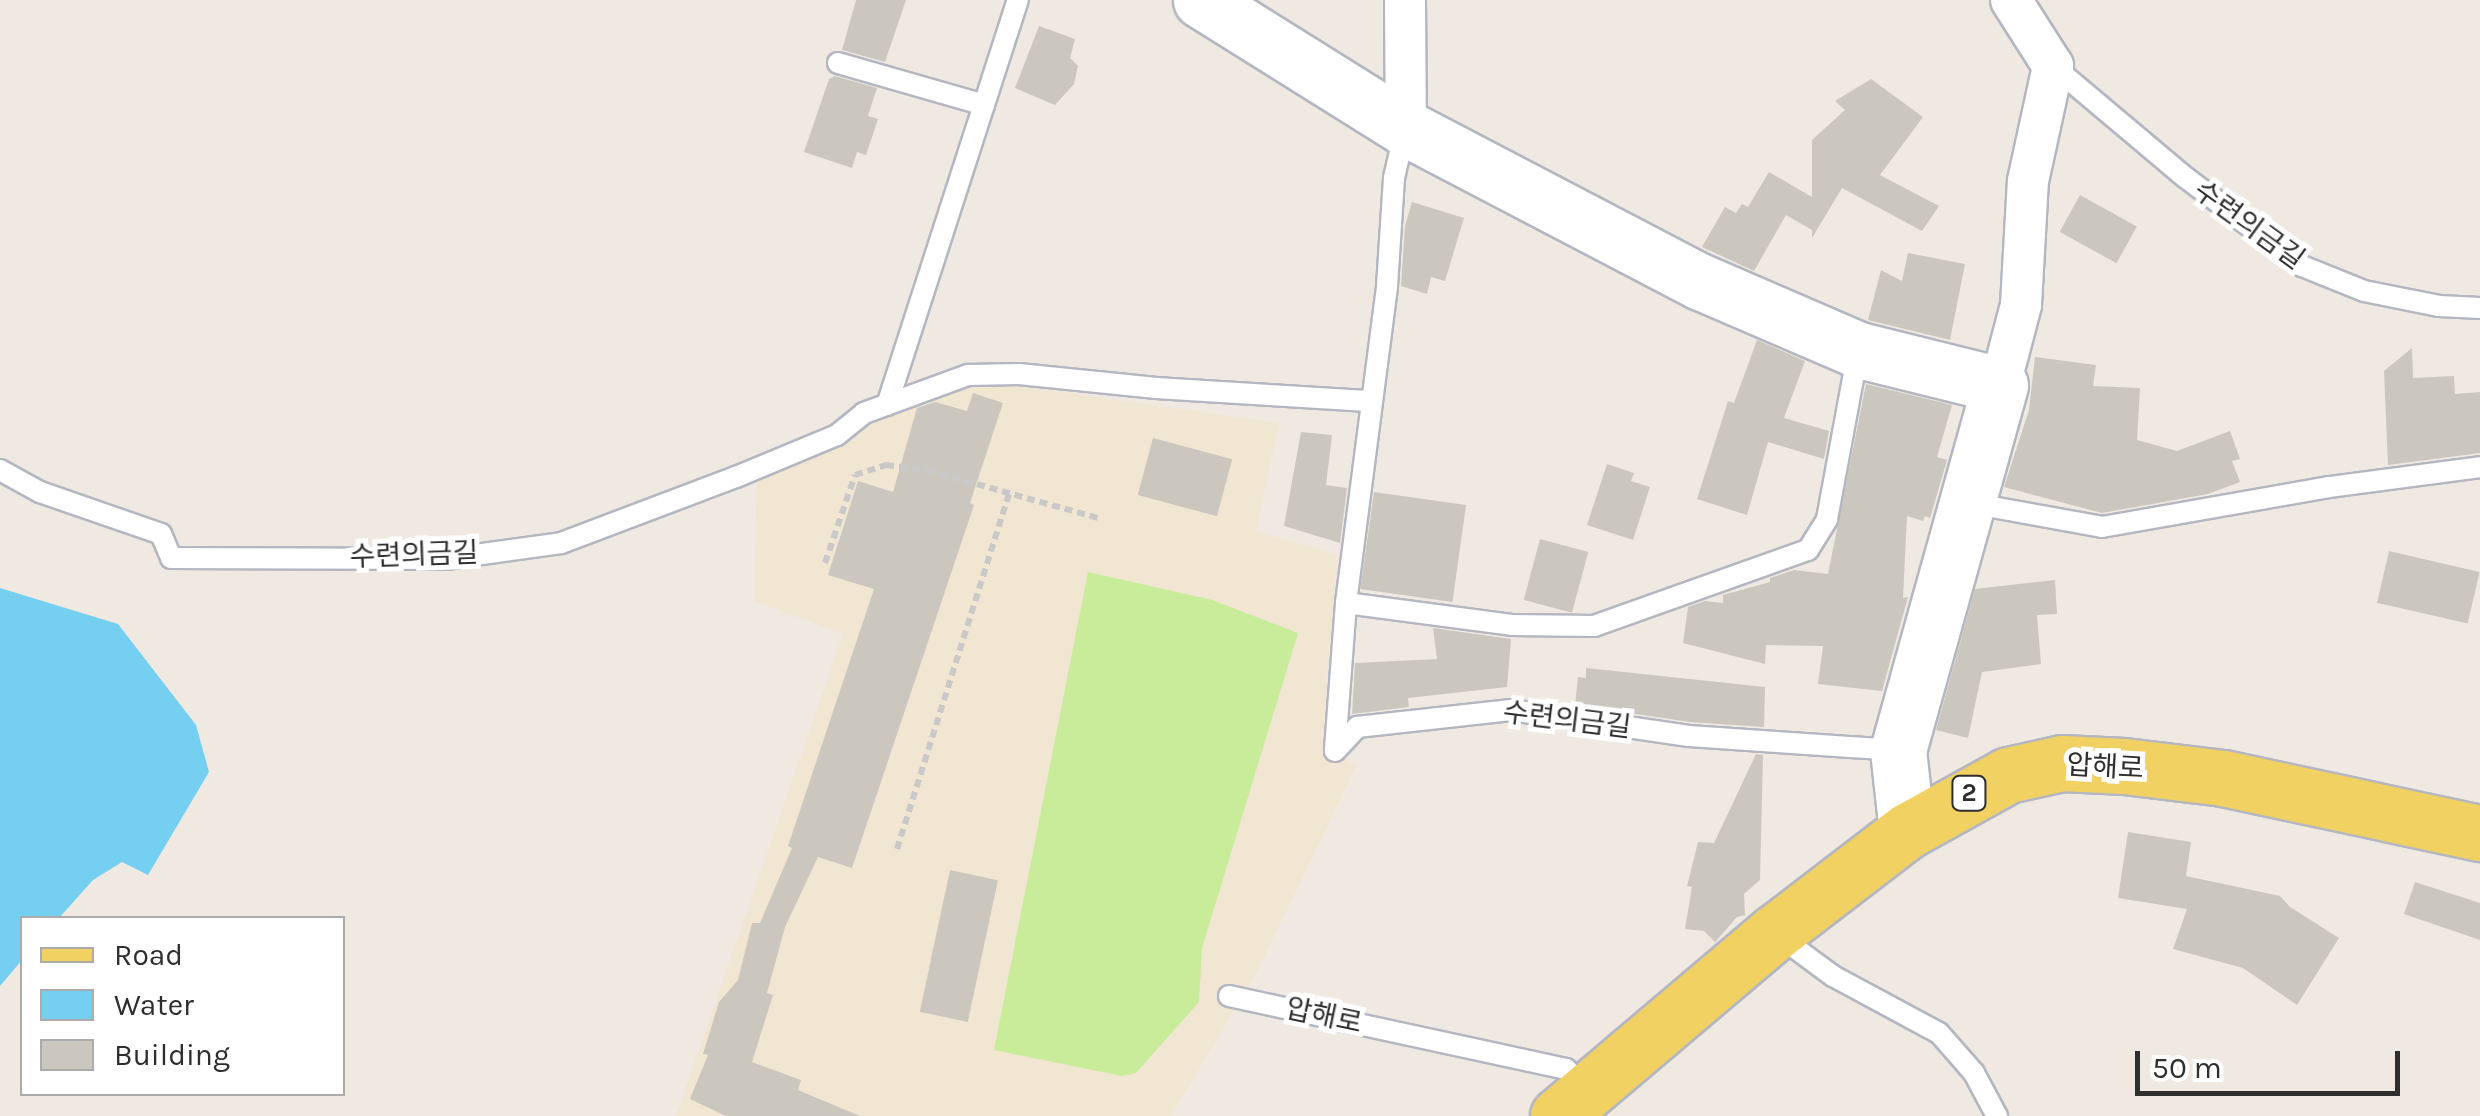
<!DOCTYPE html>
<meta charset="utf-8">
<style>
body{margin:0}
#map{position:relative;width:2480px;height:1116px;overflow:hidden;background:#efe9e1;font-family:Karla,"Noto Sans KR",sans-serif}
div>[style]{position:absolute}
.education>*{inset:0;background:#f0e6d1}
.pitch>*{inset:0;background:#c9ec9a}
.water>*{inset:0;background:#75cff0}
.building>*{inset:0;background:#cbc7bf;transform-origin:0 0}
.path>*{height:6px;margin-top:-3px;transform-origin:0;background:repeating-linear-gradient(90deg,#c9c9c9 0 8px,transparent 0 13px)}
.roads{filter:drop-shadow(2px 0 #b4b7c1) drop-shadow(-2px 0 #b4b7c1) drop-shadow(0 2px #b4b7c1) drop-shadow(0 -2px #b4b7c1)}
.lane>*{height:20px;margin:-10px;padding:0 10px;transform-origin:10px;border-radius:10px;background:#fff}
.street>*{height:40px;margin:-20px;padding:0 20px;transform-origin:20px;border-radius:20px;background:#fff}
.secondary>*{height:55px;margin:-27.5px;padding:0 27.5px;transform-origin:27.5px;border-radius:27.5px;background:#fff}
.primary>*{height:55px;margin:-27.5px;padding:0 27.5px;transform-origin:27.5px;border-radius:27.5px;background:#f2d163}
span{translate:-50% -50%;white-space:nowrap;text-align:center;line-height:1.15;-webkit-text-stroke:10px #fff;paint-order:stroke}
.shield-label span{padding:2px 8px;background:#fff;border:2px solid;border-radius:8px;-webkit-text-stroke-width:0}
.shield-label{font-size:25px;color:#2e2e2e;font-weight:700}
.street-label{font-size:28px;color:#2e2e2e}
.legend{position:absolute;left:20px;top:916px;width:325px;height:180px;box-sizing:border-box;background:#fff;border:2px solid #ababab;margin:0;padding:12px 18px;list-style:none;font-size:30px;color:#2e2e2e}
.legend li{display:flex;align-items:center;gap:20px;height:50px}
.legend b{width:50px;border:2px solid #ababab}
.scale{position:absolute;left:2135px;top:1051px;width:265px;height:45px;box-sizing:border-box;border:5px solid #2e2e2e;border-top:0;padding-left:12px;font-size:30px;line-height:35px;white-space:nowrap;color:#2e2e2e;-webkit-text-stroke:8px #fff;paint-order:stroke}
</style>
<div id="map">
<div class="education">
<div style="clip-path:polygon(942px 379px,992px 382px,1279px 423px,1256px 531px,1337px 555px,1322px 743px,1356px 766px,1258px 970px,1171px 1116px,676px 1116px,843px 634px,754px 601px,757px 473px)"></div>
</div>
<div class="pitch">
<div style="clip-path:polygon(1088px 572px,1212px 600px,1298px 633px,1202px 948px,1199px 1002px,1136px 1073px,1122px 1076px,994px 1050px)"></div>
</div>
<div class="water">
<div style="clip-path:polygon(0 588px,118px 624px,196px 725px,209px 772px,148px 875px,122px 862px,93px 880px,59px 918px,22px 918px,22px 960px,0 986px)"></div>
</div>
<div class="building">
<div style="clip-path:polygon(856px 0,906px 0,885px 62px,842px 50px)"></div>
<div style="clip-path:polygon(1039px 26px,1075px 39px,1070px 58px,1078px 66px,1074px 84px,1055px 105px,1015px 88px)"></div>
<div style="clip-path:polygon(835px 76px,877px 88px,868px 116px,878px 119px,866px 155px,857px 152px,852px 168px,804px 152px,829px 79px)"></div>
<div style="clip-path:polygon(1871px 79px,1923px 117px,1880px 175px,1939px 206px,1922px 231px,1842px 188px,1812px 238px,1812px 230px,1786px 215px,1754px 271px,1702px 247px,1725px 207px,1736px 213px,1742px 204px,1748px 207px,1769px 172px,1812px 197px,1812px 140px,1845px 110px,1835px 101px)"></div>
<div style="left:2080px;top:195px;width:65px;height:42px;rotate:29deg"></div>
<div style="clip-path:polygon(1412px 202px,1464px 218px,1445px 281px,1431px 277px,1427px 294px,1401px 286px,1405px 226px)"></div>
<div style="clip-path:polygon(1908px 253px,1965px 264px,1950px 340px,1868px 320px,1881px 270px,1902px 281px)"></div>
<div style="clip-path:polygon(1757px 340px,1805px 361px,1784px 418px,1829px 431px,1824px 459px,1768px 442px,1747px 515px,1697px 499px,1728px 401px,1734px 403px)"></div>
<div style="clip-path:polygon(2412px 348px,2413px 378px,2454px 376px,2455px 394px,2480px 392px,2480px 453px,2388px 465px,2384px 371px)"></div>
<div style="clip-path:polygon(2035px 357px,2096px 365px,2093px 386px,2140px 388px,2137px 440px,2177px 451px,2230px 431px,2240px 459px,2232px 461px,2240px 482px,2208px 494px,2102px 513px,2004px 487px,2029px 410px)"></div>
<div style="clip-path:polygon(1866px 384px,1952px 405px,1937px 457px,1947px 460px,1930px 518px,1925px 516px,1923px 521px,1907px 516px,1903px 598px,1908px 597px,1882px 691px,1818px 684px,1823px 646px,1766px 645px,1765px 664px,1683px 643px,1688px 607px,1705px 601px,1723px 603px,1723px 595px,1770px 582px,1770px 578px,1794px 570px,1828px 574px)"></div>
<div style="clip-path:polygon(973px 393px,1003px 403px,970px 503px,974px 505px,852px 868px,818px 857px,785px 927px,767px 993px,773px 995px,752px 1062px,801px 1080px,798px 1090px,860px 1116px,726px 1116px,690px 1099px,708px 1055px,703px 1054px,719px 1002px,738px 980px,752px 923px,760px 923px,792px 848px,788px 846px,874px 589px,828px 575px,858px 481px,893px 492px,917px 408px,935px 402px,967px 411px)"></div>
<div style="clip-path:polygon(1301px 432px,1332px 435px,1326px 485px,1347px 488px,1340px 543px,1284px 526px)"></div>
<div style="left:1153px;top:438px;width:82px;height:59px;rotate:15deg"></div>
<div style="clip-path:polygon(1607px 464px,1634px 473px,1631px 481px,1650px 487px,1633px 540px,1587px 525px)"></div>
<div style="left:1374px;top:492px;width:93px;height:98px;rotate:8deg"></div>
<div style="left:1540px;top:539px;width:50px;height:63px;rotate:15deg"></div>
<div style="left:2389px;top:551px;width:93px;height:53px;rotate:13deg"></div>
<div style="clip-path:polygon(2055px 580px,2057px 614px,2037px 615px,2041px 664px,1982px 672px,1968px 738px,1936px 730px,1975px 589px)"></div>
<div style="clip-path:polygon(1433px 628px,1511px 639px,1507px 687px,1408px 698px,1409px 707px,1352px 714px,1355px 663px,1437px 659px)"></div>
<div style="clip-path:polygon(1586px 668px,1765px 687px,1764px 727px,1690px 722px,1575px 705px,1578px 677px,1586px 678px)"></div>
<div style="clip-path:polygon(1756px 754px,1763px 755px,1760px 880px,1744px 894px,1745px 915px,1737px 917px,1715px 942px,1704px 931px,1685px 929px,1692px 887px,1687px 886px,1698px 842px,1714px 843px)"></div>
<div style="clip-path:polygon(2128px 832px,2191px 842px,2186px 876px,2280px 896px,2290px 907px,2339px 938px,2297px 1005px,2243px 968px,2173px 949px,2187px 909px,2118px 898px)"></div>
<div style="left:950px;top:870px;width:49px;height:145px;rotate:12deg"></div>
<div style="clip-path:polygon(2415px 882px,2480px 903px,2480px 940px,2404px 914px)"></div>
</div>
<div class="path">
<div style="left:825px;top:563px;width:93px;rotate:-71.2deg"></div>
<div style="left:855px;top:475px;width:33px;rotate:-18deg"></div>
<div style="left:886px;top:465px;width:41px;rotate:7deg"></div>
<div style="left:927px;top:470px;width:181px;rotate:15.7deg"></div>
<div style="left:897px;top:849px;width:373px;rotate:-72.5deg"></div>
</div>
<div class="roads">
<div class="lane">
<div style="left:838px;top:63px;width:152px;rotate:16deg"></div>
<div style="left:2053px;top:66px;width:172px;rotate:40.1deg"></div>
<div style="left:2185px;top:177px;width:147px;rotate:37.3deg"></div>
<div style="left:2302px;top:266px;width:67px;rotate:22deg"></div>
<div style="left:2364px;top:291px;width:76px;rotate:11.3deg"></div>
<div style="left:2439px;top:306px;width:41px;rotate:2.8deg"></div>
<div style="left:1405px;top:130px;width:49px;rotate:102.9deg"></div>
<div style="left:1394px;top:178px;width:109px;rotate:93.7deg"></div>
<div style="left:1387px;top:287px;width:319px;rotate:97.4deg"></div>
<div style="left:1346px;top:603px;width:148px;rotate:94.3deg"></div>
<div style="left:1335px;top:751px;width:33px;rotate:-47deg"></div>
<div style="left:1357px;top:727px;width:155px;rotate:-6.3deg"></div>
<div style="left:1511px;top:710px;width:180px;rotate:8.3deg"></div>
<div style="left:1689px;top:736px;width:208px;rotate:3.9deg"></div>
<div style="left:887px;top:405px;width:426px;rotate:-72.1deg"></div>
<div style="left:0;top:470px;width:46px;rotate:28.8deg"></div>
<div style="left:40px;top:492px;width:128px;rotate:19.1deg"></div>
<div style="left:161px;top:534px;width:26px;rotate:67deg"></div>
<div style="left:171px;top:558px;width:275px;rotate:0.2deg"></div>
<div style="left:446px;top:559px;width:116px;rotate:-7.9deg"></div>
<div style="left:561px;top:543px;width:187px;rotate:-20.7deg"></div>
<div style="left:736px;top:477px;width:109px;rotate:-22.6deg"></div>
<div style="left:837px;top:435px;width:35px;rotate:-39deg"></div>
<div style="left:864px;top:413px;width:111px;rotate:-20.1deg"></div>
<div style="left:968px;top:375px;width:51px;rotate:-1.1deg"></div>
<div style="left:1019px;top:374px;width:138px;rotate:5.8deg"></div>
<div style="left:1156px;top:388px;width:214px;rotate:3.5deg"></div>
<div style="left:1970px;top:503px;width:134px;rotate:10.3deg"></div>
<div style="left:2102px;top:527px;width:230px;rotate:-10deg"></div>
<div style="left:2329px;top:487px;width:152px;rotate:-7.5deg"></div>
<div style="left:1346px;top:603px;width:167px;rotate:7.5deg"></div>
<div style="left:1512px;top:625px;width:82px;rotate:0.7deg"></div>
<div style="left:1594px;top:626px;width:227px;rotate:-19.6deg"></div>
<div style="left:1808px;top:550px;width:36px;rotate:-58deg"></div>
<div style="left:1827px;top:519px;width:171px;rotate:-79.5deg"></div>
<div style="left:1776px;top:934px;width:71px;rotate:36.4deg"></div>
<div style="left:1833px;top:976px;width:120px;rotate:28.3deg"></div>
<div style="left:1939px;top:1033px;width:53px;rotate:48.8deg"></div>
<div style="left:1974px;top:1073px;width:49px;rotate:61.9deg"></div>
<div style="left:1229px;top:996px;width:345px;rotate:12.2deg"></div>
<div style="left:1566px;top:1069px;width:28px;rotate:46deg"></div>
</div>
<div class="street">
<div style="left:1405px;top:0;width:128px;rotate:89.6deg"></div>
<div style="left:2000px;top:385px;width:83px;rotate:-75.3deg"></div>
<div style="left:2021px;top:305px;width:124px;rotate:-86.8deg"></div>
<div style="left:2028px;top:181px;width:118px;rotate:-77.7deg"></div>
<div style="left:2053px;top:66px;width:78px;rotate:-122.5deg"></div>
</div>
<div class="secondary">
<div style="left:1201px;top:0;width:242px;rotate:32deg"></div>
<div style="left:1406px;top:128px;width:333px;rotate:27.6deg"></div>
<div style="left:1701px;top:282px;width:172px;rotate:23.3deg"></div>
<div style="left:1859px;top:350px;width:145px;rotate:13.9deg"></div>
<div style="left:2000px;top:385px;width:379px;rotate:105.6deg"></div>
<div style="left:1898px;top:750px;width:81px;rotate:83.7deg"></div>
</div>
<div class="primary">
<div style="left:1558px;top:1116px;width:283px;rotate:-40.3deg"></div>
<div style="left:1774px;top:933px;width:168px;rotate:-37.5deg"></div>
<div style="left:1907px;top:831px;width:115px;rotate:-29deg"></div>
<div style="left:2008px;top:775px;width:55px;rotate:-12.5deg"></div>
<div style="left:2062px;top:763px;width:62px;rotate:2.8deg"></div>
<div style="left:2124px;top:766px;width:100px;rotate:6.9deg"></div>
<div style="left:2223px;top:778px;width:263px;rotate:12.1deg"></div>
</div>
</div>
<div class="shield-label">
<span style="left:1969px;top:793px">2</span>
</div>
<div class="street-label">
<span style="left:2249px;top:225px;rotate:36deg">수련의금길</span>
<span style="left:414px;top:555px;rotate:-2deg">수련의금길</span>
<span style="left:1567px;top:720px;rotate:7deg">수련의금길</span>
<span style="left:2105px;top:767px;rotate:3deg">압해로</span>
<span style="left:1324px;top:1016px;rotate:12deg">압해로</span>
</div>
<ul class="legend">
<li><b style="height:12px;background:#f2d163"></b>Road</li>
<li><b style="height:28px;background:#75cff0"></b>Water</li>
<li><b style="height:28px;background:#cbc7bf"></b>Building</li>
</ul>
<div class="scale">50 m</div>
</div>
